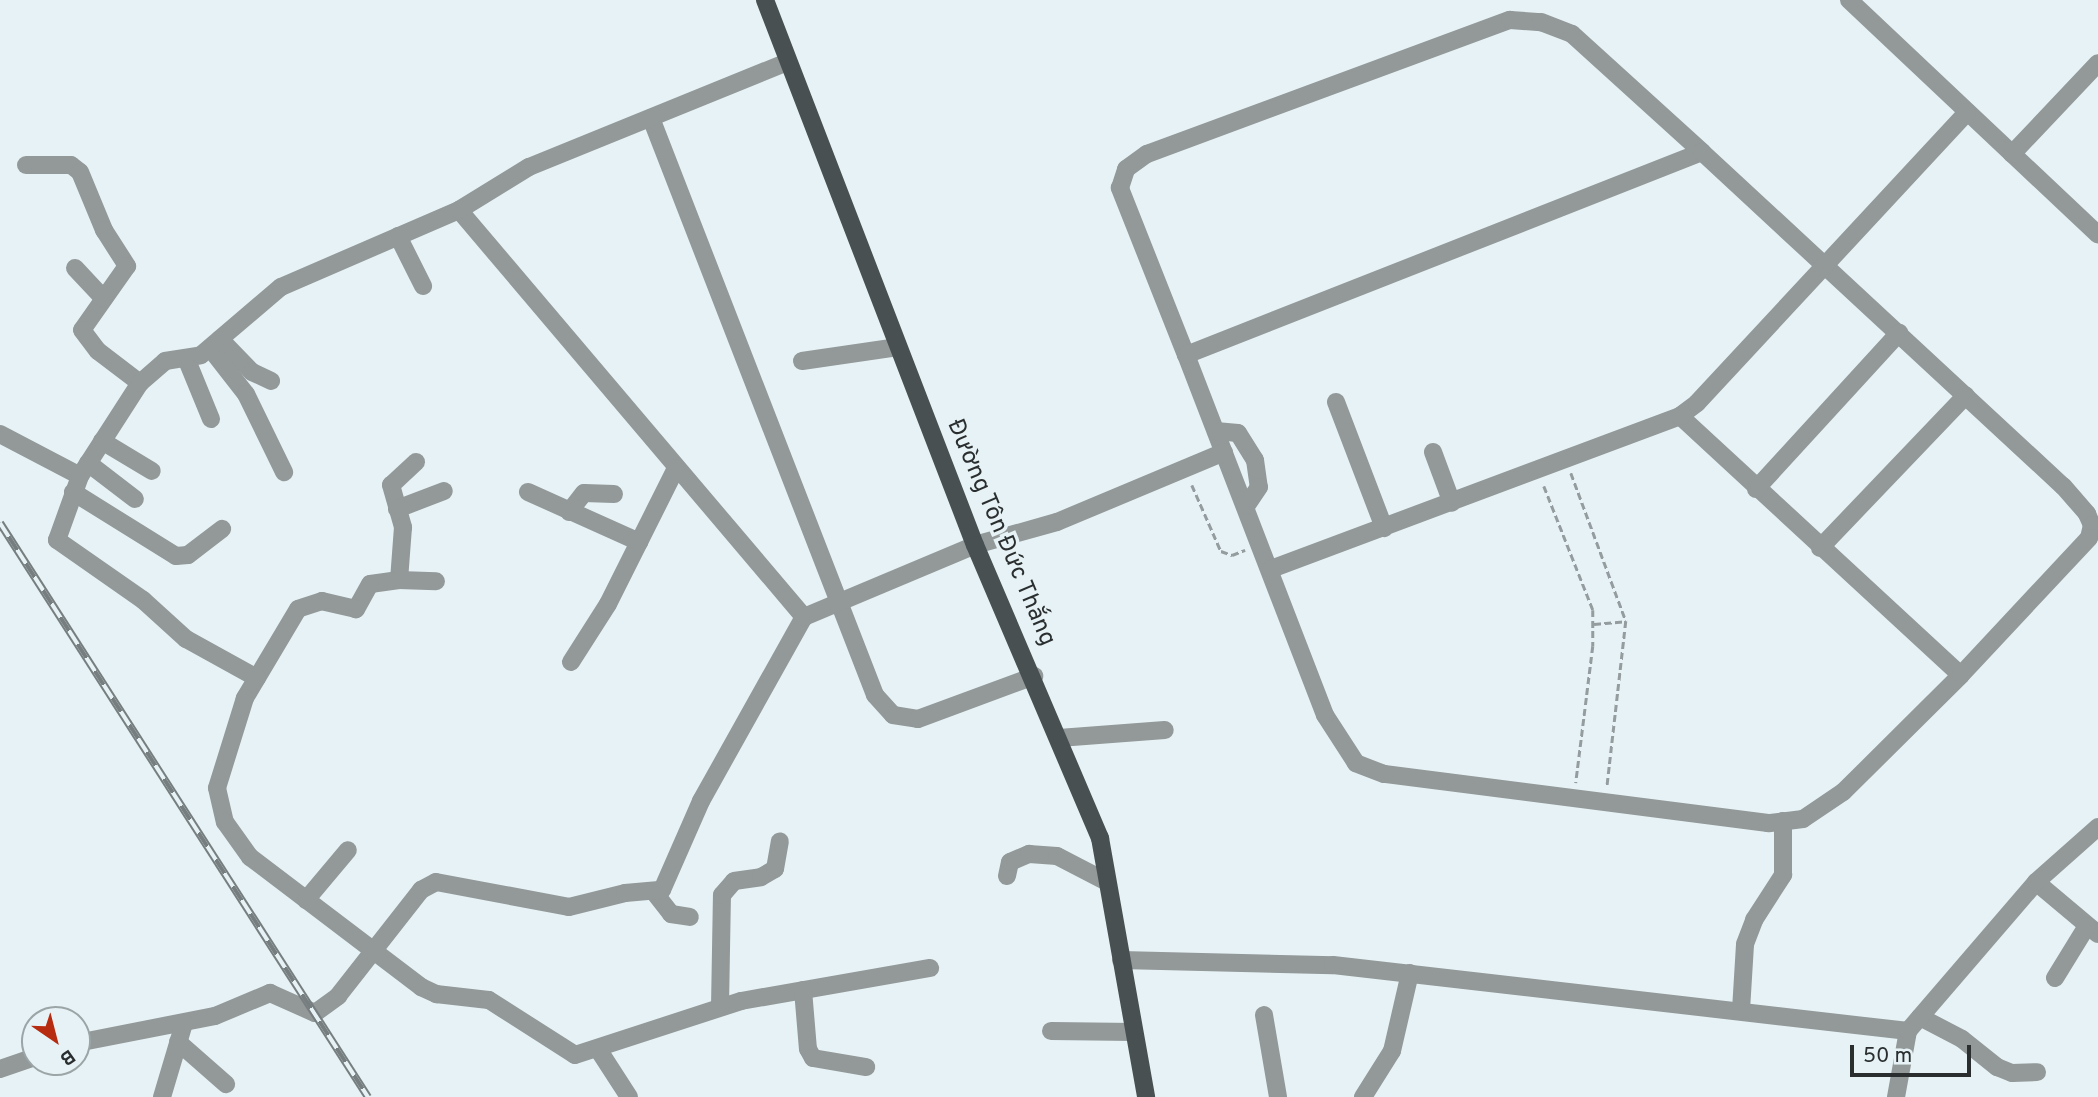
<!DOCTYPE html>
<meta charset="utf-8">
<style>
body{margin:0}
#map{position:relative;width:2098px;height:1097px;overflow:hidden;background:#e6f2f5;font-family:Overpass,sans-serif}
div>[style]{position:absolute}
.path>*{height:2.5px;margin-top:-1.25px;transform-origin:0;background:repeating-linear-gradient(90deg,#949c9f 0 7px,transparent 0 10.5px)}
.minor>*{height:18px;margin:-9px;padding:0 9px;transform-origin:9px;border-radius:9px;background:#939899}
.major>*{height:18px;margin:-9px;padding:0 9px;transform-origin:9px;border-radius:9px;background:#485052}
.rail>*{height:8px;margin-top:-4px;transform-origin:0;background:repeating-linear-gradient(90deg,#e6f2f5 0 16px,#777e80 0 32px);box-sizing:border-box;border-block:2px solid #777e80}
span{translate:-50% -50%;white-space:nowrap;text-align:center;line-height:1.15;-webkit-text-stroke:7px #e6f2f5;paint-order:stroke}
.street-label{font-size:24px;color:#2a2e2f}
.north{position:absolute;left:21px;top:1006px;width:70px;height:70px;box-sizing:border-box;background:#e6f2f5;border:2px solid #9ba4a6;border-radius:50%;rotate:145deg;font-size:19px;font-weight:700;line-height:28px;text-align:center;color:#2a2e2f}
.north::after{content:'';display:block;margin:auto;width:24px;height:32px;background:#b72b10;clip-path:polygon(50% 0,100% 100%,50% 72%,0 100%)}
.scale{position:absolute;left:1850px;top:1045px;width:121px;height:32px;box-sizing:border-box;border:4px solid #2a2e2f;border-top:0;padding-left:9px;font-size:21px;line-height:24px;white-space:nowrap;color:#2a2e2f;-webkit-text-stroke:5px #e6f2f5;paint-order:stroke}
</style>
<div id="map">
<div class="path">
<div style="left:1571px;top:473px;width:158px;rotate:69.6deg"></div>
<div style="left:1626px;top:621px;width:167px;rotate:96.5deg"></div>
<div style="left:1192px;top:485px;width:72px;rotate:66.3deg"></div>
<div style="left:1221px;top:551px;width:12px;rotate:20deg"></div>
<div style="left:1232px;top:555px;width:14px;rotate:-21deg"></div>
<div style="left:1544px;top:486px;width:133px;rotate:68.4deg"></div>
<div style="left:1593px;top:610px;width:36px;rotate:90deg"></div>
<div style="left:1593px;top:646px;width:138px;rotate:97.1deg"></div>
<div style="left:1594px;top:624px;width:32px;rotate:-5deg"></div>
</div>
<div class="minor">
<div style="left:1849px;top:0;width:342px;rotate:43.3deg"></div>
<div style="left:651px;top:118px;width:619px;rotate:68.78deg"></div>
<div style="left:875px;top:695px;width:27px;rotate:48deg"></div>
<div style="left:893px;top:715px;width:25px;rotate:9deg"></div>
<div style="left:918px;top:719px;width:124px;rotate:-20.3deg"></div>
<div style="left:2012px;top:154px;width:125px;rotate:-46.6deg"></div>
<div style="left:26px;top:165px;width:45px"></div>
<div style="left:71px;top:165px;width:11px;rotate:38deg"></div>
<div style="left:80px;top:172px;width:63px;rotate:67.5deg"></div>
<div style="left:104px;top:230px;width:43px;rotate:57.4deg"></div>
<div style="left:127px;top:266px;width:78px;rotate:125.1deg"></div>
<div style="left:82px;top:330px;width:26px;rotate:53deg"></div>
<div style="left:98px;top:351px;width:53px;rotate:37.3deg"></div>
<div style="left:459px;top:210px;width:534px;rotate:49.71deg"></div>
<div style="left:398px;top:236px;width:56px;rotate:63.4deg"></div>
<div style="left:75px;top:268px;width:42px;rotate:46.9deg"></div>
<div style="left:220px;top:339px;width:46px;rotate:45.9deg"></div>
<div style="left:252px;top:372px;width:21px;rotate:25deg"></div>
<div style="left:210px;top:348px;width:58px;rotate:52deg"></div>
<div style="left:246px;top:394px;width:87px;rotate:64deg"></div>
<div style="left:1186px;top:355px;width:180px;rotate:-111.6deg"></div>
<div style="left:1120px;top:188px;width:20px;rotate:-72deg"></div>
<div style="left:1126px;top:169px;width:26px;rotate:-36deg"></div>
<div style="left:1147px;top:154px;width:387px;rotate:-20.3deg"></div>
<div style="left:1510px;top:20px;width:31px;rotate:4deg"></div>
<div style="left:1541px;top:22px;width:33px;rotate:21deg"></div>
<div style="left:1572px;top:34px;width:176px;rotate:42.2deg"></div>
<div style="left:186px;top:358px;width:66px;rotate:67.7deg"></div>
<div style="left:802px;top:361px;width:97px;rotate:-8.3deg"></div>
<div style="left:1336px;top:402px;width:135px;rotate:69.1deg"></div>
<div style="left:1680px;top:416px;width:382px;rotate:42.7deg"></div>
<div style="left:1961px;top:675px;width:166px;rotate:135.2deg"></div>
<div style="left:1843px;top:792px;width:48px;rotate:146deg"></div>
<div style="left:1803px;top:819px;width:35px;rotate:173deg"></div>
<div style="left:1768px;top:823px;width:387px;rotate:-172.7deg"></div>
<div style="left:1384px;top:774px;width:30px;rotate:-159deg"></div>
<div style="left:1356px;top:763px;width:57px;rotate:-122.9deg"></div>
<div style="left:1325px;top:715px;width:386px;rotate:-111.1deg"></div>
<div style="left:1186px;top:355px;width:554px;rotate:-21.48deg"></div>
<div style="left:1702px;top:152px;width:492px;rotate:42.8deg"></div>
<div style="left:2063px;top:486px;width:37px;rotate:49deg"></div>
<div style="left:2087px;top:514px;width:12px;rotate:66deg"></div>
<div style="left:2092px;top:525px;width:13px;rotate:103deg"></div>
<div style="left:2089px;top:538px;width:187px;rotate:133.1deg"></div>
<div style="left:1216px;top:431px;width:22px;rotate:5deg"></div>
<div style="left:1238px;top:433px;width:32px;rotate:58deg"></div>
<div style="left:1255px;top:460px;width:27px;rotate:82deg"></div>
<div style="left:1259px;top:487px;width:23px;rotate:124deg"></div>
<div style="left:0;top:434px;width:90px;rotate:27.7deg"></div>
<div style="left:102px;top:441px;width:58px;rotate:31deg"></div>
<div style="left:1433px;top:452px;width:54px;rotate:69.6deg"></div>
<div style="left:416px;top:462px;width:34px;rotate:137deg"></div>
<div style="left:391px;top:485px;width:44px;rotate:74.1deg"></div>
<div style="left:403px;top:527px;width:53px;rotate:94.3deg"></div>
<div style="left:399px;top:580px;width:29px;rotate:172deg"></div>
<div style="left:370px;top:584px;width:29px;rotate:119deg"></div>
<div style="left:356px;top:609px;width:35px;rotate:-167deg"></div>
<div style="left:322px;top:601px;width:25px;rotate:162deg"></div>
<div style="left:298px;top:609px;width:104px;rotate:120.8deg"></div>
<div style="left:245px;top:698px;width:94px;rotate:107.3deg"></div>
<div style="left:217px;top:788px;width:35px;rotate:77deg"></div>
<div style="left:225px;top:822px;width:43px;rotate:54.5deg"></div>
<div style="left:250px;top:857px;width:215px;rotate:37.2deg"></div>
<div style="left:421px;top:987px;width:17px;rotate:25deg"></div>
<div style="left:436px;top:994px;width:53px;rotate:6.5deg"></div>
<div style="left:489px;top:1000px;width:102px;rotate:32.6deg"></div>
<div style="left:575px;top:1055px;width:175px;rotate:-18deg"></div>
<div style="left:741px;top:1001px;width:192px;rotate:-9.9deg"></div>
<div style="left:88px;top:463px;width:59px;rotate:37.5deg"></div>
<div style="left:1756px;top:489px;width:212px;rotate:-47.5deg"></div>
<div style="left:73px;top:492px;width:121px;rotate:31.9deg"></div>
<div style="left:176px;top:556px;width:12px;rotate:-5deg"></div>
<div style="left:188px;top:555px;width:43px;rotate:-37.4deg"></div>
<div style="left:528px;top:492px;width:122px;rotate:24.2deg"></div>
<div style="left:397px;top:509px;width:50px;rotate:-21deg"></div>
<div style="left:569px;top:512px;width:24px;rotate:-52deg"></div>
<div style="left:584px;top:493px;width:30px;rotate:2deg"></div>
<div style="left:1820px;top:548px;width:211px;rotate:-46.3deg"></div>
<div style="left:1271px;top:569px;width:437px;rotate:-20.5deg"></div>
<div style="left:1680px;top:416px;width:21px;rotate:-37deg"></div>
<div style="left:1697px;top:403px;width:397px;rotate:-47.1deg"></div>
<div style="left:399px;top:580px;width:37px;rotate:2deg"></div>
<div style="left:571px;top:662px;width:69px;rotate:-57.5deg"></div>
<div style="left:608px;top:604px;width:152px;rotate:-63.4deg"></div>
<div style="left:257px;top:678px;width:81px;rotate:-151.2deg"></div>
<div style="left:186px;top:639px;width:58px;rotate:-137.8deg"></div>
<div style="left:143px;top:600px;width:105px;rotate:-145.1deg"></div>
<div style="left:57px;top:540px;width:68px;rotate:-70.2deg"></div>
<div style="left:80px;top:476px;width:111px;rotate:-57.2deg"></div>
<div style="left:140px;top:383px;width:33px;rotate:-41deg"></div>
<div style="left:165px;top:361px;width:36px;rotate:-9deg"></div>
<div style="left:201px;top:355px;width:105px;rotate:-40.4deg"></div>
<div style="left:281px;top:287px;width:194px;rotate:-23.4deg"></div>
<div style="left:459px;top:210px;width:82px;rotate:-31.6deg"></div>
<div style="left:529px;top:167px;width:279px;rotate:-22.1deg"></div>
<div style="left:1059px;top:738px;width:106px;rotate:-4.3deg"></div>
<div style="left:1007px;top:876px;width:14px;rotate:-78deg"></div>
<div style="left:1010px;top:862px;width:21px;rotate:-23deg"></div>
<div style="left:1029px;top:854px;width:28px;rotate:4deg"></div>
<div style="left:1057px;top:856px;width:56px;rotate:27.5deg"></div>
<div style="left:2036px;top:882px;width:81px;rotate:40deg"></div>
<div style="left:654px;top:892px;width:28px;rotate:52deg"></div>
<div style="left:671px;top:914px;width:19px;rotate:9deg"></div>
<div style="left:306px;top:900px;width:65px;rotate:-50deg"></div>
<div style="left:1121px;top:960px;width:212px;rotate:1.4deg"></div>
<div style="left:1333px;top:965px;width:579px;rotate:6.55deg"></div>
<div style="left:2055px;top:978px;width:61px;rotate:-58.4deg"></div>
<div style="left:803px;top:990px;width:59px;rotate:85.2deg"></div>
<div style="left:808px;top:1049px;width:10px;rotate:61deg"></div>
<div style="left:813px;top:1058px;width:54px;rotate:9.6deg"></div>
<div style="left:720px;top:1007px;width:112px;rotate:-89deg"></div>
<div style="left:722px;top:895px;width:18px;rotate:-49deg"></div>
<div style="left:734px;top:881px;width:27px;rotate:-8deg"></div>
<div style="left:761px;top:877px;width:16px;rotate:-30deg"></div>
<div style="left:775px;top:869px;width:28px;rotate:-80deg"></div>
<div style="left:1741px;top:1010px;width:66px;rotate:-86.5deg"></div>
<div style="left:1745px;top:944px;width:26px;rotate:-69deg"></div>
<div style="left:1754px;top:920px;width:54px;rotate:-57.2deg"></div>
<div style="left:1783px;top:875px;width:54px;rotate:-90deg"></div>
<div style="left:1264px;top:1015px;width:83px;rotate:80.3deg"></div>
<div style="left:1920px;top:1017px;width:47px;rotate:27.6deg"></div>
<div style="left:1962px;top:1039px;width:45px;rotate:38.7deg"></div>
<div style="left:1997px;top:1067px;width:16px;rotate:22deg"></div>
<div style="left:2012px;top:1073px;width:25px;rotate:-2deg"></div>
<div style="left:1051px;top:1031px;width:83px;rotate:0.7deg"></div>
<div style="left:178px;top:1042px;width:64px;rotate:41.2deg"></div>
<div style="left:77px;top:1043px;width:141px;rotate:-11.1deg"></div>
<div style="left:215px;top:1016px;width:60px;rotate:-22.7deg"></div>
<div style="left:270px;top:993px;width:49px;rotate:24deg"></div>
<div style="left:315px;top:1013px;width:29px;rotate:-36deg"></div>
<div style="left:338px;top:996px;width:135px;rotate:-51.9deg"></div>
<div style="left:421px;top:890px;width:17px;rotate:-28deg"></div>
<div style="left:436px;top:882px;width:135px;rotate:10.6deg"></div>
<div style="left:569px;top:907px;width:58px;rotate:-14deg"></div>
<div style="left:625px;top:893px;width:37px;rotate:-5deg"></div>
<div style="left:662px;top:890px;width:97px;rotate:-66.3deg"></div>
<div style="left:701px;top:801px;width:211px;rotate:-60.8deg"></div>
<div style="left:804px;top:617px;width:186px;rotate:-22.8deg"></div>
<div style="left:975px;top:545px;width:85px;rotate:-15.7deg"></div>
<div style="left:1057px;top:522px;width:181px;rotate:-22.7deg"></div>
<div style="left:598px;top:1049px;width:57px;rotate:57.1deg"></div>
<div style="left:0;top:1069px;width:37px;rotate:-19deg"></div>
<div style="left:162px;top:1097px;width:77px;rotate:-73.4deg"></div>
<div style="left:1363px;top:1097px;width:54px;rotate:-57.8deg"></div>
<div style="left:1392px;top:1051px;width:80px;rotate:-77deg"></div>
<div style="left:1896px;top:1097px;width:67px;rotate:-79.7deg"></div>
<div style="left:1908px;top:1031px;width:196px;rotate:-49.3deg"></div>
<div style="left:2036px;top:882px;width:83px;rotate:-41.6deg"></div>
</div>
<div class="major">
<div style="left:765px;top:0;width:584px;rotate:68.93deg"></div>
<div style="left:975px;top:545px;width:319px;rotate:66.9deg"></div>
<div style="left:1100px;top:838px;width:263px;rotate:79.9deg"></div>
</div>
<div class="rail">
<div style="left:0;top:523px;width:682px;rotate:57.34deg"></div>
</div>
<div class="street-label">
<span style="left:1000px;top:533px;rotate:67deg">Đường Tôn Đức Thắng</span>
</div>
<div class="north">B</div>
<div class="scale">50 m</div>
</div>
